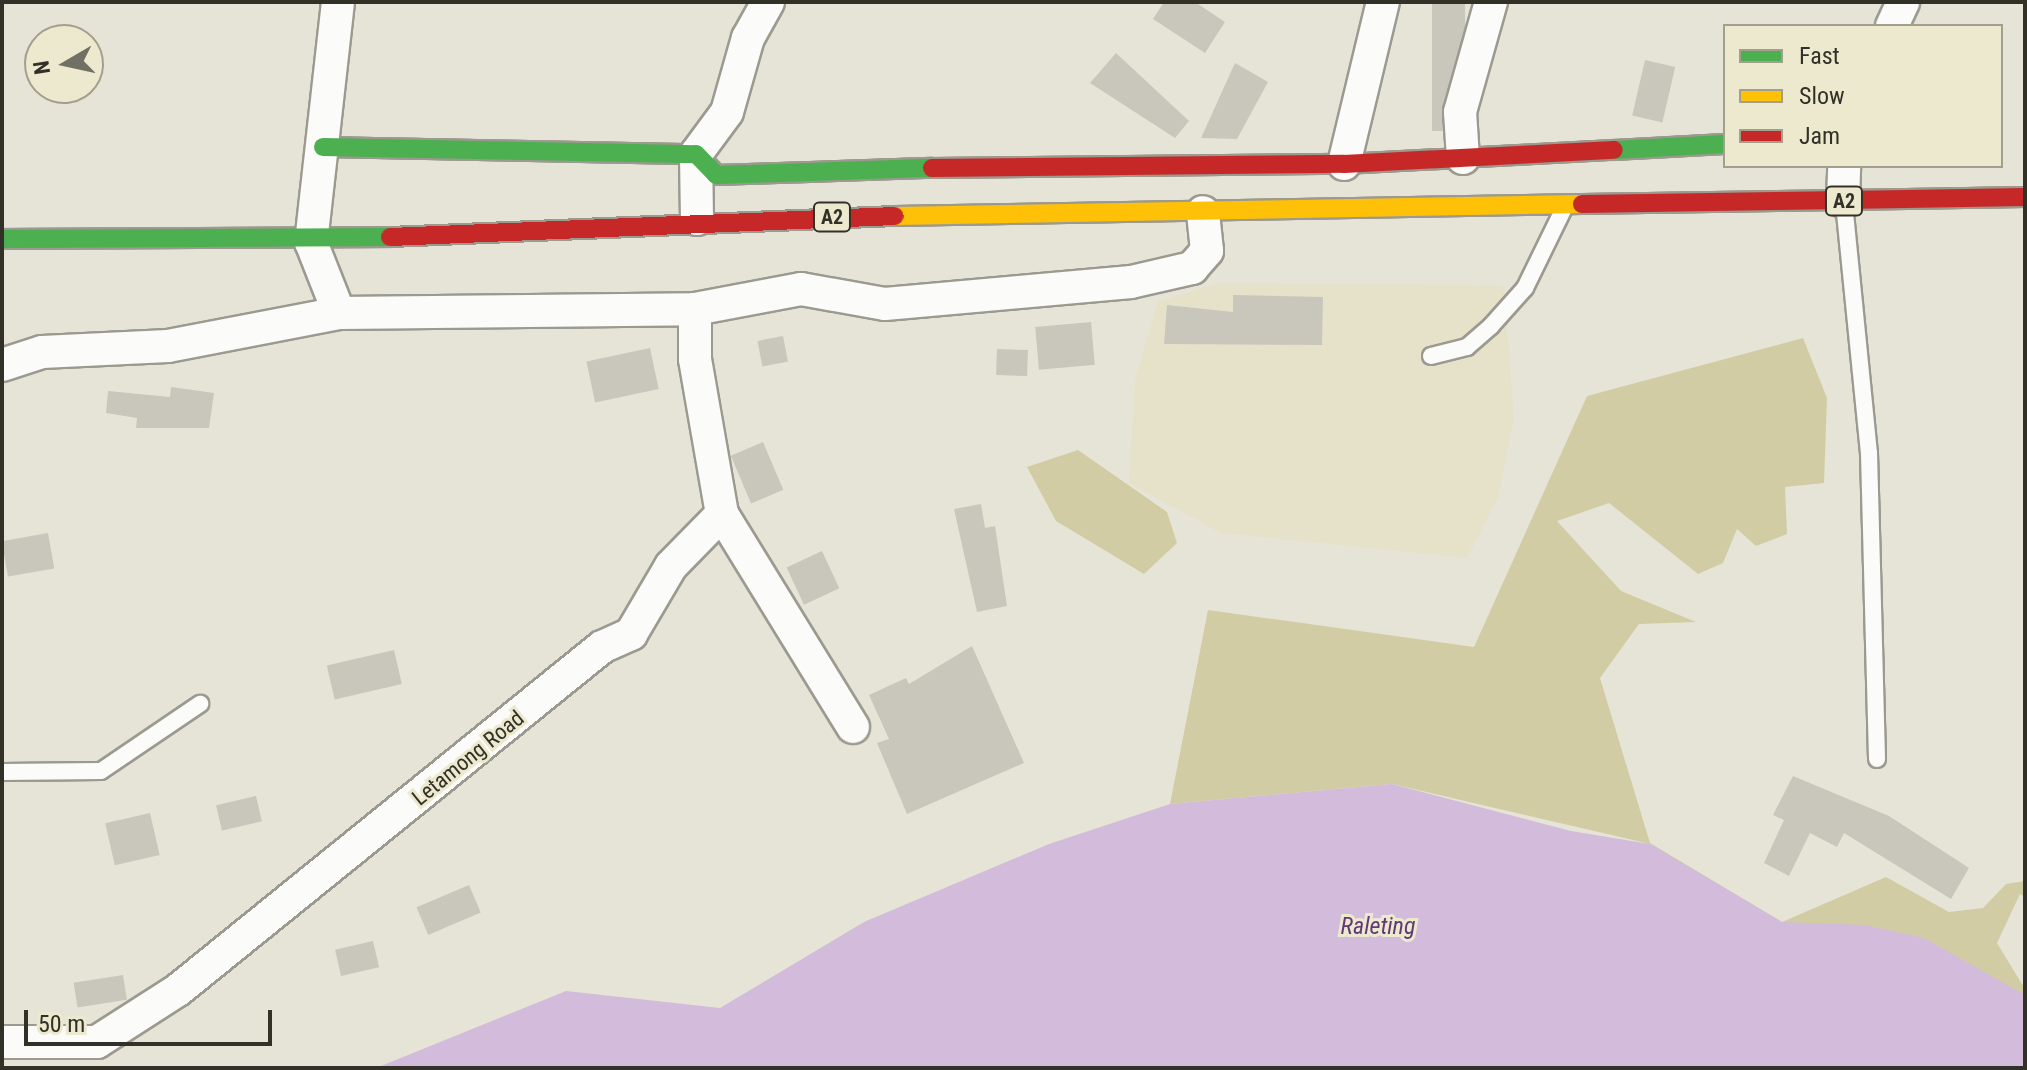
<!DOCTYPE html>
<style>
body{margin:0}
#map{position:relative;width:2027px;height:1070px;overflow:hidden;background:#e6e4d6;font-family:"Roboto Condensed",sans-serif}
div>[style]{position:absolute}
.built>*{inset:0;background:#e6e2c9}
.forest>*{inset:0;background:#d2cca5}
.water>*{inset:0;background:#d2bbdb}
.building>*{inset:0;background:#c9c7bc;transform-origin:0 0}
.roads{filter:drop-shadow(2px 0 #9c9a90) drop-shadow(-2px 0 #9c9a90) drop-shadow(0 2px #9c9a90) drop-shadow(0 -2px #9c9a90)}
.lane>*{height:16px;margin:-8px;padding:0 8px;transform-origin:8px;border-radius:8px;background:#fbfbf9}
.street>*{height:32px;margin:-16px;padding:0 16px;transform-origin:16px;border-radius:16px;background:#fbfbf9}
.fast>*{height:18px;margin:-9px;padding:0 9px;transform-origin:9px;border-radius:9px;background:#4caf50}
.slow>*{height:18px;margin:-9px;padding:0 9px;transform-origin:9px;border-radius:9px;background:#ffc107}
.jam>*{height:18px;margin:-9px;padding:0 9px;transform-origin:9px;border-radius:9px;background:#c62828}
span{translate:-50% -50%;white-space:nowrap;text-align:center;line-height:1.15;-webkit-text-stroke:6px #ede9cf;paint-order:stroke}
.shield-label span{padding:2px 6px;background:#ede9cf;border:2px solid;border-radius:6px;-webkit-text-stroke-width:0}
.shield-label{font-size:20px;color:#323127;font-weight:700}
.street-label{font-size:22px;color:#323127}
.water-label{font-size:24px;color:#613977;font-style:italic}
.frame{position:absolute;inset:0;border:4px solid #323127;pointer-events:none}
.legend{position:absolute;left:1723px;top:24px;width:280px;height:144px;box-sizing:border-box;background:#ede9cf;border:2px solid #a29f8c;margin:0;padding:10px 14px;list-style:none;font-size:24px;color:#323127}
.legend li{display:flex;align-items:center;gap:16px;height:40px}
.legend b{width:40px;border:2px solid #a29f8c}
.north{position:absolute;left:24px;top:24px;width:80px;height:80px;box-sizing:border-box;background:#ede9cf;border:2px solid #a29f8c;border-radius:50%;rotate:261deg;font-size:22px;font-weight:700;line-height:32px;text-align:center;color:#323127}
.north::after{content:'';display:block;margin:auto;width:28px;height:36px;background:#717064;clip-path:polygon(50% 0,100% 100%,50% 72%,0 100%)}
.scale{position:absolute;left:24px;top:1010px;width:248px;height:36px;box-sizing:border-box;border:4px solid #323127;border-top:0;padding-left:10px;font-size:24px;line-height:28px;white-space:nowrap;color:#323127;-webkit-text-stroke:6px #ede9cf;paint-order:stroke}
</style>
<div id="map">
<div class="built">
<div style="clip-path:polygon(1219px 283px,1504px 285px,1514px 418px,1498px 498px,1467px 558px,1221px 533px,1129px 483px,1135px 380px,1158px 301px)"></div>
</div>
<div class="forest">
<div style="clip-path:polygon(1803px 338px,1827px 398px,1824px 483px,1785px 487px,1787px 534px,1756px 546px,1737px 529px,1723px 563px,1698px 574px,1609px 503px,1557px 521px,1621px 591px,1696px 622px,1639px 624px,1600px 678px,1650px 843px,1782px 922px,1886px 877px,1949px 912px,1983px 908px,2006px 884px,2025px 881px,2025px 897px,2020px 894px,1997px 943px,2025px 989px,2025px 1068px,1646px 843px,1392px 784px,1170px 804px,1208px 610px,1474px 647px,1587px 396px)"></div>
<div style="clip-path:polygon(1078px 450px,1167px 512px,1177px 543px,1144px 574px,1056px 521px,1027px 467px)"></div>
</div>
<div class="water">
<div style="clip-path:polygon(1392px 784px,1571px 831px,1650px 844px,1782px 922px,1865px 925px,1924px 938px,2025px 995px,2025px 1068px,376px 1068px,566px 991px,720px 1008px,864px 922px,1049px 844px,1170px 804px)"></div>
</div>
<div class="building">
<div style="clip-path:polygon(1164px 2px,1195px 2px,1225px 22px,1205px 53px,1153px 19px)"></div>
<div style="left:1432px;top:2px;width:33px;height:129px"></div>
<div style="clip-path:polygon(1116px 53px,1189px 121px,1175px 138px,1090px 83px)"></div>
<div style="left:1645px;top:60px;width:31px;height:57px;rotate:13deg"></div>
<div style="clip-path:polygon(1235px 63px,1268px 82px,1237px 139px,1201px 138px)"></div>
<div style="clip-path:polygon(1233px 295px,1323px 297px,1322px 345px,1164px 344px,1167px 305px,1233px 312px)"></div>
<div style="left:1091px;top:322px;width:43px;height:56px;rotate:85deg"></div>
<div style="left:783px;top:336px;width:26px;height:26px;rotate:79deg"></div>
<div style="left:650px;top:348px;width:42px;height:65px;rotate:78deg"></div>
<div style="left:997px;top:349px;width:31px;height:26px;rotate:2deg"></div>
<div style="clip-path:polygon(171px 387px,214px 393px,209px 428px,136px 428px,137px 418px,106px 413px,108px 391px,170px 397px)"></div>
<div style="left:763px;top:442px;width:52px;height:35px;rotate:67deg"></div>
<div style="clip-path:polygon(981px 504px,985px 528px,995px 526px,1007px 606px,977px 612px,954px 509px)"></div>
<div style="left:48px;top:533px;width:36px;height:47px;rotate:80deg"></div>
<div style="left:822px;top:551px;width:41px;height:39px;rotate:65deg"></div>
<div style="clip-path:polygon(972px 646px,1024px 763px,907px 814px,877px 743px,889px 739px,869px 695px,906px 678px,909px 684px)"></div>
<div style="left:394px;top:650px;width:35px;height:69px;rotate:77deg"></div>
<div style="clip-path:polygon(1793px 776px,1889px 816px,1969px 868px,1951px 899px,1844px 833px,1837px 847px,1810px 833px,1789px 876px,1764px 863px,1784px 820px,1773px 815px)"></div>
<div style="left:256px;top:796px;width:26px;height:41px;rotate:77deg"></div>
<div style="left:150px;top:813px;width:43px;height:46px;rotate:77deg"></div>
<div style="left:469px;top:885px;width:30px;height:57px;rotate:67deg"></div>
<div style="left:373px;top:941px;width:27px;height:39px;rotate:77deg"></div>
<div style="left:123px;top:975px;width:25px;height:50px;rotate:81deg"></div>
</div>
<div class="roads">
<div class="lane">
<div style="left:1844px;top:203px;width:251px;rotate:84.3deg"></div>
<div style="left:1869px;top:453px;width:306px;rotate:88.5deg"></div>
<div style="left:1431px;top:356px;width:37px;rotate:-14deg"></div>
<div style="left:1467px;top:347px;width:32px;rotate:-41deg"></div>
<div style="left:1491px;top:326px;width:51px;rotate:-48.2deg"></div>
<div style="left:1525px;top:288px;width:89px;rotate:-64deg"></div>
<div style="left:2px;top:772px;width:99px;rotate:-0.6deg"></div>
<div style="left:101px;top:771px;width:120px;rotate:-34.1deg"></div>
</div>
<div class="street">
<div style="left:338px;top:2px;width:242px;rotate:96.4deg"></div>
<div style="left:311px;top:242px;width:76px;rotate:68.5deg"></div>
<div style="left:1892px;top:26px;width:26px;rotate:-65deg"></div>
<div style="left:1463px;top:158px;width:46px;rotate:-93.7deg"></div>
<div style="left:1460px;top:112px;width:114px;rotate:-74.3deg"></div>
<div style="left:1344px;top:164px;width:167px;rotate:-76.5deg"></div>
<div style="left:1843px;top:201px;width:35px;rotate:-88deg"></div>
<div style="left:697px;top:219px;width:65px;rotate:-90.9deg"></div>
<div style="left:696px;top:154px;width:52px;rotate:-53.6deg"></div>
<div style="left:727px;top:112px;width:77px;rotate:-74.2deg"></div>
<div style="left:748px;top:38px;width:41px;rotate:-60.9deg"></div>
<div style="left:2px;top:365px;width:42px;rotate:-18deg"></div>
<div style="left:42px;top:352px;width:126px;rotate:-2.7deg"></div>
<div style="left:168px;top:346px;width:174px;rotate:-10.9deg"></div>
<div style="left:339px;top:313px;width:356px;rotate:-0.6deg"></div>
<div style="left:695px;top:309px;width:108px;rotate:-10.7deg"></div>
<div style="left:801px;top:289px;width:85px;rotate:10.1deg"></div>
<div style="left:885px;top:304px;width:247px;rotate:-5.1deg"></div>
<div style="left:1131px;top:282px;width:63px;rotate:-12.9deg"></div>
<div style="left:1192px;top:268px;width:23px;rotate:-49deg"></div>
<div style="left:1207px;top:251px;width:39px;rotate:-96deg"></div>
<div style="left:722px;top:514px;width:250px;rotate:58.4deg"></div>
<div style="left:2px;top:1042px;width:95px"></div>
<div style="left:97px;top:1042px;width:96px;rotate:-32.7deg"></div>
<div style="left:178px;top:990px;width:545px;rotate:-38.97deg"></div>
<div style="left:602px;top:647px;width:32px;rotate:-24deg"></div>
<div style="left:631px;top:634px;width:79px;rotate:-59.5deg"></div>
<div style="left:671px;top:566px;width:73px;rotate:-45.6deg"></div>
<div style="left:722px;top:514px;width:157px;rotate:-99.9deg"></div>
<div style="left:695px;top:359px;width:50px;rotate:-90deg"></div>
</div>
<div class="fast">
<div style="left:323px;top:147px;width:373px;rotate:1.1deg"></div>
<div style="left:696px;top:154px;width:29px;rotate:46deg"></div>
<div style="left:716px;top:175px;width:216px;rotate:-1.9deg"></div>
<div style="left:1614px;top:150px;width:111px;rotate:-3.1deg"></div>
<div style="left:2px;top:239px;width:388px;rotate:-0.3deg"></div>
</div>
<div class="slow">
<div style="left:895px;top:216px;width:687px;rotate:-1deg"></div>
</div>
<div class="jam">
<div style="left:932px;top:168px;width:412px;rotate:-0.6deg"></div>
<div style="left:1344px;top:164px;width:270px;rotate:-3deg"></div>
<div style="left:1582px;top:204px;width:443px;rotate:-0.9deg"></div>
<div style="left:390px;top:237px;width:505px;rotate:-2.38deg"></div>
</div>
</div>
<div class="shield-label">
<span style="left:1844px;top:201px">A2</span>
<span style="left:832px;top:217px">A2</span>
</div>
<div class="street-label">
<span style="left:468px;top:758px;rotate:-39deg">Letamong Road</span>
</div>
<div class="water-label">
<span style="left:1378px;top:927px">Raleting</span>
</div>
<div class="frame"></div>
<ul class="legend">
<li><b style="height:10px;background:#4caf50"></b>Fast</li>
<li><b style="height:10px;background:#ffc107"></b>Slow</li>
<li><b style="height:10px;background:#c62828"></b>Jam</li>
</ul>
<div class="north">N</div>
<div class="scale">50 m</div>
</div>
